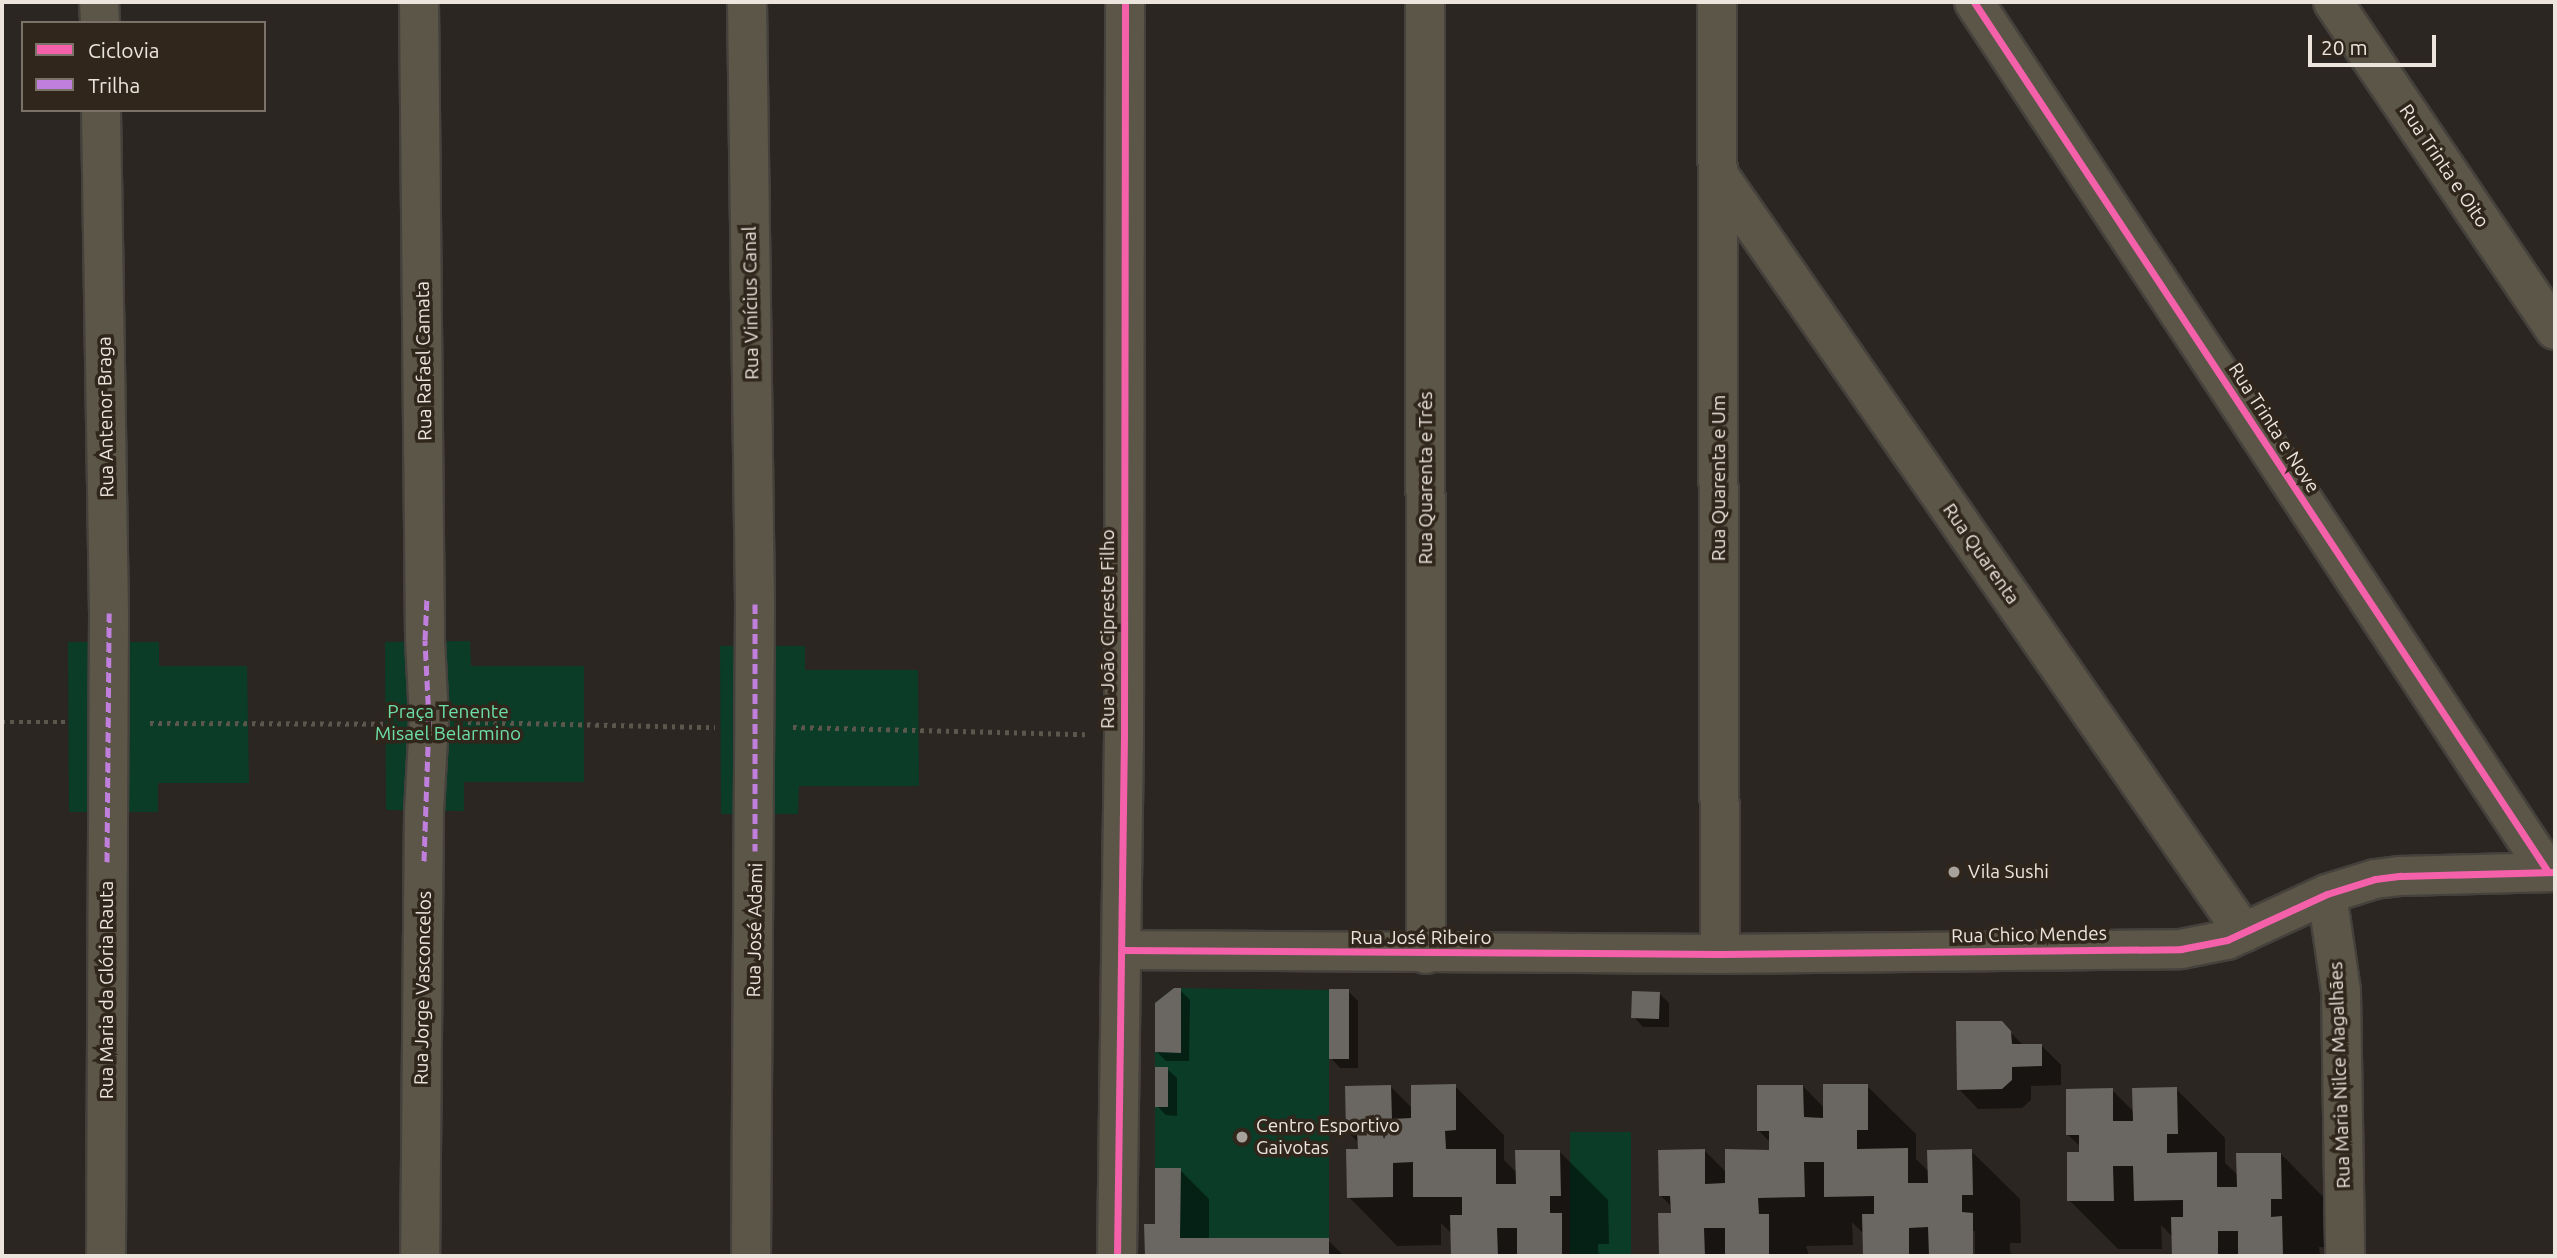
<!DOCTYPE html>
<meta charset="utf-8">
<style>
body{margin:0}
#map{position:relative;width:2557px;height:1258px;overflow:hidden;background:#2b2621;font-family:Ubuntu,sans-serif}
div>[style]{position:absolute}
.green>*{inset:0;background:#0b3c27;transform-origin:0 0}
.shadow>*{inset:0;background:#0007}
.building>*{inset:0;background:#6a6661;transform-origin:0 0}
.path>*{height:4.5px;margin-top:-2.25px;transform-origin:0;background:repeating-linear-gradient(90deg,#5c574d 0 3.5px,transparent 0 8.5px)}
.roads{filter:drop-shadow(2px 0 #45413c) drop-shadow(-2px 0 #45413c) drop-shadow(0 2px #45413c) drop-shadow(0 -2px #45413c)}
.minor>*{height:38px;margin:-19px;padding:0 19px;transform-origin:19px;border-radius:19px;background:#5b5647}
.quiet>*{height:5px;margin-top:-2.5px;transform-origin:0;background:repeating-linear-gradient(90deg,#c07fdc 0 10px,transparent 0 15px)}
.cycleway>*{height:7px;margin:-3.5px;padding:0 3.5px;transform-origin:3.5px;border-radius:3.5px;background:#f560ab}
.dots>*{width:19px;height:19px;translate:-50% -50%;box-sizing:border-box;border:4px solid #30261c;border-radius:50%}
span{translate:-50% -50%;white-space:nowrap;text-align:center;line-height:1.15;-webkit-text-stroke:7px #30261c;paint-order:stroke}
.street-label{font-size:19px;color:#ebe5de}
.park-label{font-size:19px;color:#6cdea5}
.poi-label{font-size:19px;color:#ebe5de}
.left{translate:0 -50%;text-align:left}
.frame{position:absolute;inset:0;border:4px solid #ebe5de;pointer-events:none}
.legend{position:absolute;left:21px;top:21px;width:245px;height:91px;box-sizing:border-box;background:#30261c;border:2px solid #7b726a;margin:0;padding:9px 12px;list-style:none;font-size:21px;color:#ebe5de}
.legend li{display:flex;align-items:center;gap:14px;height:35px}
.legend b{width:35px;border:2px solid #7b726a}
.scale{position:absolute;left:2308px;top:35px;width:128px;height:32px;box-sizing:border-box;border:4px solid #ebe5de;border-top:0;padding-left:9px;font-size:21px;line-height:24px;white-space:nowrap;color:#ebe5de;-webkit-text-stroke:5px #30261c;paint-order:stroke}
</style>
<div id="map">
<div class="green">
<div style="clip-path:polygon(470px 641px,471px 666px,584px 666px,584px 782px,464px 782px,464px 811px,386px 810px,385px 642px)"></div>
<div style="clip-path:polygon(68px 642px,159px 642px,159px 666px,247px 666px,249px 783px,158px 783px,158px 812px,69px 812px)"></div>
<div style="clip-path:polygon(720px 646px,805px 646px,805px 670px,918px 670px,919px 786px,799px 786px,798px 814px,721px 814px)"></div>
<div style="clip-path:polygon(1174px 988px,1329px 990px,1329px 1256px,1155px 1256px,1155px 1003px)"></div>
<div style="left:1570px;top:1132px;width:61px;height:124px"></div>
</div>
<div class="shadow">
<div style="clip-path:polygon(1180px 990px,1190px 1000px,1189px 1061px,1166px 1061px,1157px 1052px)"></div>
<div style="clip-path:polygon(1348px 991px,1358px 1001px,1358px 1068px,1340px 1068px,1331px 1058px)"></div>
<div style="clip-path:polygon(1659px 993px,1669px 1003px,1669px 1027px,1643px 1027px,1634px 1017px)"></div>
<div style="clip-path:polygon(2001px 1023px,2024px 1046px,2041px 1045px,2061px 1065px,2061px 1085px,2031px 1086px,2031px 1100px,2022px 1108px,1978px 1109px,1959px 1089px)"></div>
<div style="clip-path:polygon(1167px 1069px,1177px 1078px,1177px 1116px,1166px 1115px,1157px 1106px)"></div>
<div style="clip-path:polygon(1455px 1086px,1504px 1135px,1504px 1160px,1517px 1173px,1559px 1151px,1608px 1200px,1609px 1244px,1598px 1244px,1598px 1252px,1602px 1256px,1453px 1256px,1452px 1234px,1441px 1223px,1441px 1245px,1397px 1246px,1349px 1197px,1359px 1143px,1347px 1131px,1391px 1087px,1413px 1109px)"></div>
<div style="clip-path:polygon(1803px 1086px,1825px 1109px,1867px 1086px,1916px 1134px,1916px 1159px,1929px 1172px,1971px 1151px,2020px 1199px,2021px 1243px,2010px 1243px,2010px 1252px,2014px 1256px,1975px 1256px,1975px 1231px,1971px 1231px,1972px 1256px,1864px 1256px,1864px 1234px,1852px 1222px,1853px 1245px,1806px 1246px,1809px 1256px,1660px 1256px,1660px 1215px,1673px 1215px,1672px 1207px,1661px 1196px,1705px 1151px,1727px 1173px,1771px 1151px,1771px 1143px,1759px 1131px)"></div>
<div style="clip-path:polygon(2176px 1089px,2225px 1138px,2225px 1163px,2239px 1176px,2281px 1154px,2329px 1203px,2330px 1247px,2319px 1247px,2320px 1256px,2173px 1256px,2173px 1237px,2161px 1225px,2162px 1249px,2118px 1249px,2069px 1200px,2081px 1147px,2068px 1135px,2112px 1090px,2134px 1112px)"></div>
<div style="clip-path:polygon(1180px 1170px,1209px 1199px,1209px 1240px,1328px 1240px,1344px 1256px,1146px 1256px,1146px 1225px,1156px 1225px)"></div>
</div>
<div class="building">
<div style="clip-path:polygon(1174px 988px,1181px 988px,1181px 1053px,1155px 1052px,1155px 1003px)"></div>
<div style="left:1349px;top:989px;width:70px;height:20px;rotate:90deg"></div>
<div style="left:1632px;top:991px;width:28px;height:27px;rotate:2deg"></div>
<div style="clip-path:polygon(1956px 1021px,2002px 1021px,2011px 1031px,2012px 1044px,2042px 1044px,2042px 1066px,2012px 1067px,2012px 1080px,2002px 1089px,1957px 1090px)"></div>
<div style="left:1155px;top:1067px;width:13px;height:40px"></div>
<div style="clip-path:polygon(1456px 1084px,1456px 1130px,1445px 1131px,1446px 1149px,1496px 1149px,1496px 1184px,1516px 1184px,1515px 1150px,1560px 1150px,1561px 1196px,1550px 1196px,1550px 1213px,1562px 1213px,1562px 1256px,1517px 1256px,1517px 1228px,1497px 1228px,1498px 1256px,1451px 1256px,1450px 1215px,1462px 1215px,1462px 1197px,1413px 1197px,1413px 1162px,1393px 1163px,1393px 1197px,1347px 1198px,1346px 1149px,1358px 1149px,1357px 1132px,1346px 1132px,1345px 1086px,1391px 1085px,1392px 1119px,1411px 1118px,1411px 1085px)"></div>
<div style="clip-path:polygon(1823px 1084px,1868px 1084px,1868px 1130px,1857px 1130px,1857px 1149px,1908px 1148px,1908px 1183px,1928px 1183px,1927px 1150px,1972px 1149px,1973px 1195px,1962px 1195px,1962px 1212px,1973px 1213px,1973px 1256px,1929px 1256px,1928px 1227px,1909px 1228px,1909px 1256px,1863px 1256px,1862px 1214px,1874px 1214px,1874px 1196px,1824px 1197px,1824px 1162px,1804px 1162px,1805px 1197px,1758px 1198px,1759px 1214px,1769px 1214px,1769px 1256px,1725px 1256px,1725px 1228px,1704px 1228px,1705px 1256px,1659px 1256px,1658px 1213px,1671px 1213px,1670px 1196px,1659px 1196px,1658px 1150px,1705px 1149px,1705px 1184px,1725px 1183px,1725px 1149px,1769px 1150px,1769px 1131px,1757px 1131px,1757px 1085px,1803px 1085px,1804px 1117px,1823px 1118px)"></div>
<div style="clip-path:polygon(2177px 1087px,2178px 1134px,2167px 1134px,2167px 1153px,2217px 1152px,2217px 1187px,2237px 1187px,2236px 1153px,2281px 1153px,2282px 1199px,2271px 1199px,2271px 1217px,2282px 1216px,2283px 1256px,2238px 1256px,2238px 1231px,2218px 1231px,2218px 1256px,2172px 1256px,2171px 1217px,2183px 1217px,2183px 1200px,2134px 1201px,2133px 1166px,2113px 1166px,2114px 1201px,2067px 1201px,2067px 1152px,2079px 1152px,2079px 1135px,2066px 1135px,2066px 1089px,2113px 1088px,2113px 1121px,2133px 1121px,2132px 1088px)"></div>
<div style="clip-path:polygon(1155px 1168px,1181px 1168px,1180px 1238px,1329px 1238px,1329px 1256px,1145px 1256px,1144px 1224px,1155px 1224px)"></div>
</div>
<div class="path">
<div style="left:2px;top:722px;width:65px"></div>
<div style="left:468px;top:722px;width:247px;rotate:1.2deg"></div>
<div style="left:150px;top:723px;width:239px;rotate:0.2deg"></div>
<div style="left:793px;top:727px;width:292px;rotate:1.4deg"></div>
</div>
<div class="roads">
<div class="minor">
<div style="left:99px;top:2px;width:21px;rotate:87deg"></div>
<div style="left:419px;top:2px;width:638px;rotate:89.46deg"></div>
<div style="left:425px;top:640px;width:80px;rotate:87.1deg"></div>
<div style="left:429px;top:720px;width:91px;rotate:93.1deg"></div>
<div style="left:424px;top:811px;width:445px;rotate:90.5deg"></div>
<div style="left:747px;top:2px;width:602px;rotate:89.24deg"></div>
<div style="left:755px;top:604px;width:652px;rotate:90.35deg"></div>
<div style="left:1425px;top:2px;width:952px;rotate:89.94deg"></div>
<div style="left:1717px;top:2px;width:952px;rotate:89.82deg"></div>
<div style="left:1974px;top:2px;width:1042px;rotate:56.58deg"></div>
<div style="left:2333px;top:2px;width:396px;rotate:55.9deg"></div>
<div style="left:101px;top:110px;width:503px;rotate:89.09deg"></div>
<div style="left:109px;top:613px;width:643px;rotate:90.27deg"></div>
<div style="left:1718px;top:174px;width:923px;rotate:55.28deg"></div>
<div style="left:2327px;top:894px;width:98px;rotate:81.8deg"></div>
<div style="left:2341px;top:991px;width:265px;rotate:89.1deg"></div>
<div style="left:1122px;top:950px;width:598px;rotate:0.38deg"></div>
<div style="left:1720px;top:954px;width:461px;rotate:-0.6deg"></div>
<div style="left:2181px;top:949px;width:47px;rotate:-11.1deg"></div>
<div style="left:2227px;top:940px;width:110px;rotate:-24.7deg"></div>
<div style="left:2327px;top:894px;width:50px;rotate:-17.4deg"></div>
<div style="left:2375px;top:879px;width:26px;rotate:-7deg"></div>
<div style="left:2401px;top:876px;width:154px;rotate:-1.5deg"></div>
<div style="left:1117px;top:1256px;width:520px;rotate:-89.23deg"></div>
<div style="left:1124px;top:736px;width:734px;rotate:-89.92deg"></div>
</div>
</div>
<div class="quiet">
<div style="left:755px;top:604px;width:247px;rotate:90deg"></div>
<div style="left:424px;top:861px;width:141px;rotate:-88deg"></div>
<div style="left:429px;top:720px;width:80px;rotate:-92.9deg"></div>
<div style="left:425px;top:640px;width:44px;rotate:-87.4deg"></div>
<div style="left:107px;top:862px;width:249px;rotate:-89.5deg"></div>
</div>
<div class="cycleway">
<div style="left:1974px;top:2px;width:1042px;rotate:56.58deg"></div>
<div style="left:1122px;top:950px;width:598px;rotate:0.38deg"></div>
<div style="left:1720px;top:954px;width:461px;rotate:-0.6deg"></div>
<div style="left:2181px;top:949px;width:47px;rotate:-11.1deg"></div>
<div style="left:2227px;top:940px;width:110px;rotate:-24.7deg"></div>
<div style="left:2327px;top:894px;width:50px;rotate:-17.4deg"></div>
<div style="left:2375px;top:879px;width:26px;rotate:-7deg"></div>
<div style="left:2401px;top:876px;width:154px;rotate:-1.5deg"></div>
<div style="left:1117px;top:1256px;width:520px;rotate:-89.23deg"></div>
<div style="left:1124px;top:736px;width:734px;rotate:-89.92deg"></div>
</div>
<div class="dots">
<div style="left:1954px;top:872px;background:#a8a29c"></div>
<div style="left:1242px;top:1137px;background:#a8a29c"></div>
</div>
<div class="street-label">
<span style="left:2444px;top:166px;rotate:56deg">Rua Trinta e Oito</span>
<span style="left:751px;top:303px;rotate:-91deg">Rua Vinícius Canal</span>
<span style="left:424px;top:361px;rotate:-91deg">Rua Rafael Camata</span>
<span style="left:106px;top:417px;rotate:-91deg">Rua Antenor Braga</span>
<span style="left:2274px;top:428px;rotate:57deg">Rua Trinta e Nove</span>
<span style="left:1426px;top:478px;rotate:-90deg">Rua Quarenta e Três</span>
<span style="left:1719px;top:478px;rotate:-90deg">Rua Quarenta e Um</span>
<span style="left:1981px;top:554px;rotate:55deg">Rua Quarenta</span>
<span style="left:1108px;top:629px;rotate:-90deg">Rua João Cipreste Filho</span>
<span style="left:755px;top:930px;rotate:-89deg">Rua José Adami</span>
<span style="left:2029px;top:935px;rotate:-1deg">Rua Chico Mendes</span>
<span style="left:1421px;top:938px">Rua José Ribeiro</span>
<span style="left:423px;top:988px;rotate:-89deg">Rua Jorge Vasconcelos</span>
<span style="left:107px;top:990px;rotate:-90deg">Rua Maria da Glória Rauta</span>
<span style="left:2340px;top:1075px;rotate:-92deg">Rua Maria Nilce Magalhães</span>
</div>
<div class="park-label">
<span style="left:448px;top:723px">Praça Tenente<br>Misael Belarmino</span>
</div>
<div class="poi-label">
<span class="left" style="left:1968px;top:872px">Vila Sushi</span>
<span class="left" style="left:1256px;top:1137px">Centro Esportivo<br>Gaivotas</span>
</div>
<div class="frame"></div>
<ul class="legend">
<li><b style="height:9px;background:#f560ab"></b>Ciclovia</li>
<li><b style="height:9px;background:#c07fdc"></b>Trilha</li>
</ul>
<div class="scale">20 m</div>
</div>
